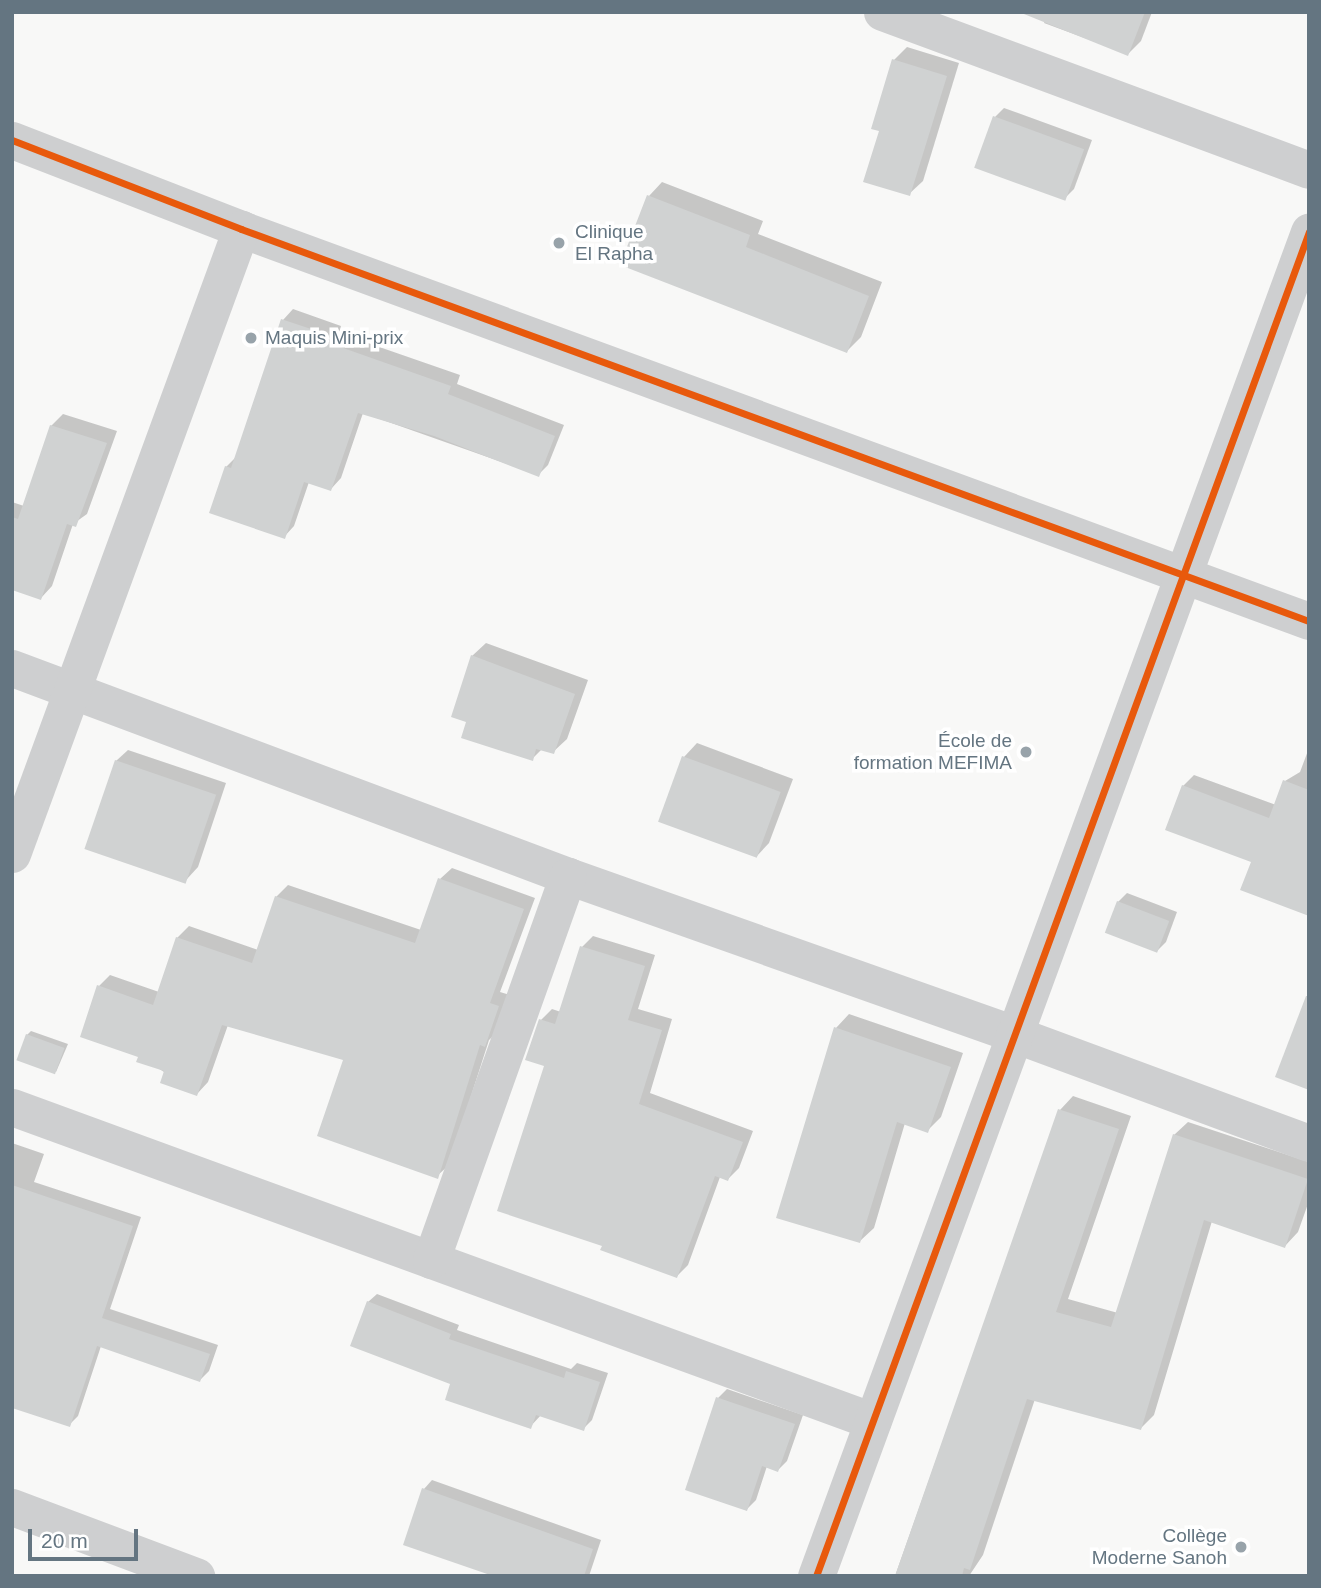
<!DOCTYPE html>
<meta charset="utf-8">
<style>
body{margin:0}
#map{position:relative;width:1321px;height:1588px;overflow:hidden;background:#f8f8f7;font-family:Arial,sans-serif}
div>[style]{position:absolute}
.shadow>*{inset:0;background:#0003}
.building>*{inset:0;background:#d0d2d2;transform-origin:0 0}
.street>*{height:37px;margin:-18.5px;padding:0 18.5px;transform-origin:18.5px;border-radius:18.5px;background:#cecfd0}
.cycleway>*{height:7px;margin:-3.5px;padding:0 3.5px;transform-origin:3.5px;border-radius:3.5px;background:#e8590c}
.dots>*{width:19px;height:19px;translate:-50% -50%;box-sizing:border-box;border:4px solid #fff;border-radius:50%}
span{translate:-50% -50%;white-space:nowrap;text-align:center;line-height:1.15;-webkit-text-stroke:7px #fff;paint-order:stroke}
.poi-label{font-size:19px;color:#647581}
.left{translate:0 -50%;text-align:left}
.right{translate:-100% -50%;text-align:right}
.frame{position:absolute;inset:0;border:14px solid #647581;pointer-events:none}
.scale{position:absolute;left:28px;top:1529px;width:110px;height:32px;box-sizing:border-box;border:4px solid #647581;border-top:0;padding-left:9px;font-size:21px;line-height:24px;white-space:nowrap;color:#647581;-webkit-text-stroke:5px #fff;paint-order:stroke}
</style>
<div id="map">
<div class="shadow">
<div style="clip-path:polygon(1048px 12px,1152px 12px,1141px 41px,1128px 54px,1044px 23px)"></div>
<div style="clip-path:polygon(907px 47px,959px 63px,923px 181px,909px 194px,882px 130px,894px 60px)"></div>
<div style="clip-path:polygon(1004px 108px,1092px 140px,1074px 189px,1065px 198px,995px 117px)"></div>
<div style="clip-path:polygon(662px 182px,763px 221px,758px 234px,882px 282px,861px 337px,847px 351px,649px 196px)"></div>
<div style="clip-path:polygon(293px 309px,341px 326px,339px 333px,460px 375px,457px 384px,564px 425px,548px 465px,538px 475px,363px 413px,341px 478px,331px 489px,309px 482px,294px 526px,284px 537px,226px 467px,237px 456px,283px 320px)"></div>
<div style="clip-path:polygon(63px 414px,117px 431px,87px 514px,73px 524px,52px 586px,41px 598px,12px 588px,12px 502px,24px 506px,51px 426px)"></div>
<div style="clip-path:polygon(486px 643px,588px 680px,567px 739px,553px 752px,542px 749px,532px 759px,468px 720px,472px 656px)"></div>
<div style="clip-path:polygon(697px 743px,793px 779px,769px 843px,756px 857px,684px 757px)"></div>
<div style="clip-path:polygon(1309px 748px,1309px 914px,1183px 786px,1194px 775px,1276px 805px,1285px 781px,1300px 772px)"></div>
<div style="clip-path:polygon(128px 750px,226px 783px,198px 867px,187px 879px,116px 761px)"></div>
<div style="clip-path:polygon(452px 868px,535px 898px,500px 992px,510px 995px,496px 1033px,489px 1040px,449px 1165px,437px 1176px,345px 1059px,228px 1025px,208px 1082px,197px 1094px,140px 1056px,99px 986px,110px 975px,159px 992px,177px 938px,189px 926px,258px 950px,276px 897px,288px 885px,421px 930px,440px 879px)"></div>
<div style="clip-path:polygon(1127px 893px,1177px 912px,1166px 942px,1157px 951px,1118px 902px)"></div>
<div style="clip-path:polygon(593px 936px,655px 955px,638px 1009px,672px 1019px,650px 1093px,753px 1131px,739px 1168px,728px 1179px,720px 1177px,688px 1265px,677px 1276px,604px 1245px,547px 1065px,541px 1020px,552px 1009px,561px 1012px,582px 947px)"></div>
<div style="clip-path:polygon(849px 1014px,963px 1053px,941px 1117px,927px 1131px,905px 1123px,874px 1228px,860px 1241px,836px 1028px)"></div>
<div style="clip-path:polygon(31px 1031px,68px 1044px,56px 1072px,27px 1035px)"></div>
<div style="clip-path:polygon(1073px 1096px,1131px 1116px,1068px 1299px,1118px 1313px,1174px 1135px,1188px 1122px,1309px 1162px,1309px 1201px,1298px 1232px,1285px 1246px,1212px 1221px,1154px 1415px,1141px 1428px,1035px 1399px,983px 1555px,969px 1576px,895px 1576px,1060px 1110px)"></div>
<div style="clip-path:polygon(12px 1143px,44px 1154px,34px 1182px,141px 1217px,110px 1309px,218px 1345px,209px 1371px,200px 1380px,101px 1346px,78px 1416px,69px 1425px,12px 1318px)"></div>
<div style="clip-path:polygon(377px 1294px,459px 1325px,457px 1330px,571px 1369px,577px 1363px,608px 1373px,592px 1420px,583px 1429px,541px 1415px,530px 1427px,452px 1383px,368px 1302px)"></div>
<div style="clip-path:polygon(727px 1389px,803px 1415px,787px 1461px,778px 1470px,767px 1466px,756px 1500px,747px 1509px,718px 1398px)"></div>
<div style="clip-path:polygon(432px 1480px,601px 1540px,589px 1576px,498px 1576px,424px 1489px)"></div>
</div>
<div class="building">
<div style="clip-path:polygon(1019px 12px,1145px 12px,1128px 56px)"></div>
<div style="clip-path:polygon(892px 59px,947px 76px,910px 196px,863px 182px,879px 131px,871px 129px)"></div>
<div style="left:993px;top:116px;width:97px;height:55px;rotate:20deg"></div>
<div style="clip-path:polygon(647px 195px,750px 235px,746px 247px,869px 296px,847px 353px,620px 265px)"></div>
<div style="clip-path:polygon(281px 319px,332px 336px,329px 343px,451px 386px,448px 394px,555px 436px,539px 477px,434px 436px,358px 413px,331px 491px,304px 482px,285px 539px,209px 513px,225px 466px,231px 468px)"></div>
<div style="clip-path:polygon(50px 425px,107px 443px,76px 527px,67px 524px,41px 600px,12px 590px,12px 517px,18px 519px)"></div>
<div style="clip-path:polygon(471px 655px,575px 694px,554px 754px,536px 749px,533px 761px,461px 738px,466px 722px,451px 717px)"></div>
<div style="left:682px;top:756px;width:105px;height:70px;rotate:20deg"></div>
<div style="left:115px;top:760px;width:107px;height:94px;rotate:19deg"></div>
<div style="clip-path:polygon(1283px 780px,1309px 790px,1309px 916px,1240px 890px,1251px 862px,1165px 830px,1182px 785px,1269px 818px)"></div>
<div style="clip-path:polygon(438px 878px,524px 909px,490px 1003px,499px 1006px,485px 1047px,480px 1045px,438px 1179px,317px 1136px,343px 1060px,222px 1025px,197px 1096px,160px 1083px,164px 1071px,136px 1062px,138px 1057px,80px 1037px,97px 985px,153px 1005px,176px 937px,252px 963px,275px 896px,415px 943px)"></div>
<div style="left:1117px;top:901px;width:56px;height:34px;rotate:21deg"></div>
<div style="clip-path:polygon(580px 946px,645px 966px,628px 1020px,662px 1030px,639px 1104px,743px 1142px,728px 1181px,715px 1176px,677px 1278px,600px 1250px,602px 1246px,497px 1211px,544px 1066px,525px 1060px,539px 1019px,555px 1024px)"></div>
<div style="clip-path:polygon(1306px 996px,1309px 996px,1309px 1090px,1275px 1077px)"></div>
<div style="clip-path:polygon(834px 1027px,951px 1067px,928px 1133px,897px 1122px,860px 1243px,776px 1218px)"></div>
<div style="left:26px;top:1034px;width:41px;height:28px;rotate:20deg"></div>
<div style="clip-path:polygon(1058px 1109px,1119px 1129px,1056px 1312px,1111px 1327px,1173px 1134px,1308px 1179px,1285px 1248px,1204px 1220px,1141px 1430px,1027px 1399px,970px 1570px,964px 1568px,962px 1576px,895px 1576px)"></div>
<div style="clip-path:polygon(12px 1185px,133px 1226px,102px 1318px,210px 1354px,200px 1382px,97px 1346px,70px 1427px,12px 1408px)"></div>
<div style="clip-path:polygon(367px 1301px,451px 1334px,449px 1339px,564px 1378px,566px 1371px,600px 1382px,584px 1431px,536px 1415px,531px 1429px,445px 1400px,450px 1384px,350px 1346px)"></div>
<div style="clip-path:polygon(716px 1397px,795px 1424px,778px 1472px,762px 1466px,747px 1511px,685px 1490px)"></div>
<div style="clip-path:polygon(422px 1488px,593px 1549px,584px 1576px,493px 1576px,403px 1545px)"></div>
</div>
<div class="street">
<div style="left:882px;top:12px;width:455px;rotate:20.3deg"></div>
<div style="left:12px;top:140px;width:246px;rotate:21.2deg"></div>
<div style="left:241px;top:229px;width:1138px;rotate:20.16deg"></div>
<div style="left:12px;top:668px;width:594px;rotate:20.51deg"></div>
<div style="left:568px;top:876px;width:473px;rotate:19.5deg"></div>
<div style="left:1014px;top:1034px;width:314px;rotate:20.3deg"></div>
<div style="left:12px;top:854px;width:666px;rotate:-69.88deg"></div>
<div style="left:12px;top:1107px;width:916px;rotate:20.04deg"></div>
<div style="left:431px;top:1260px;width:408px;rotate:-70.4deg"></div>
<div style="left:12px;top:1507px;width:197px;rotate:20.6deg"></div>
<div style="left:816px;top:1576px;width:1432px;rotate:-69.86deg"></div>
</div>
<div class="cycleway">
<div style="left:12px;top:140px;width:246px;rotate:21.2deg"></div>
<div style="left:241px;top:229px;width:1138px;rotate:20.16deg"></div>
<div style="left:816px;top:1576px;width:1432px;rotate:-69.86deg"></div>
</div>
<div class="dots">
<div style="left:559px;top:243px;background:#98a3aa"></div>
<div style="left:251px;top:338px;background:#98a3aa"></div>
<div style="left:1026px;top:752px;background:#98a3aa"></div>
<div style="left:1241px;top:1547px;background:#98a3aa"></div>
</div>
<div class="poi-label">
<span class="left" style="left:575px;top:243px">Clinique<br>El Rapha</span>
<span class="left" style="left:265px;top:338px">Maquis Mini-prix</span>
<span class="right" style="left:1012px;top:752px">École de<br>formation MEFIMA</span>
<span class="right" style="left:1227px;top:1547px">Collège<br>Moderne Sanoh</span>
</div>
<div class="frame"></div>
<div class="scale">20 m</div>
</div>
